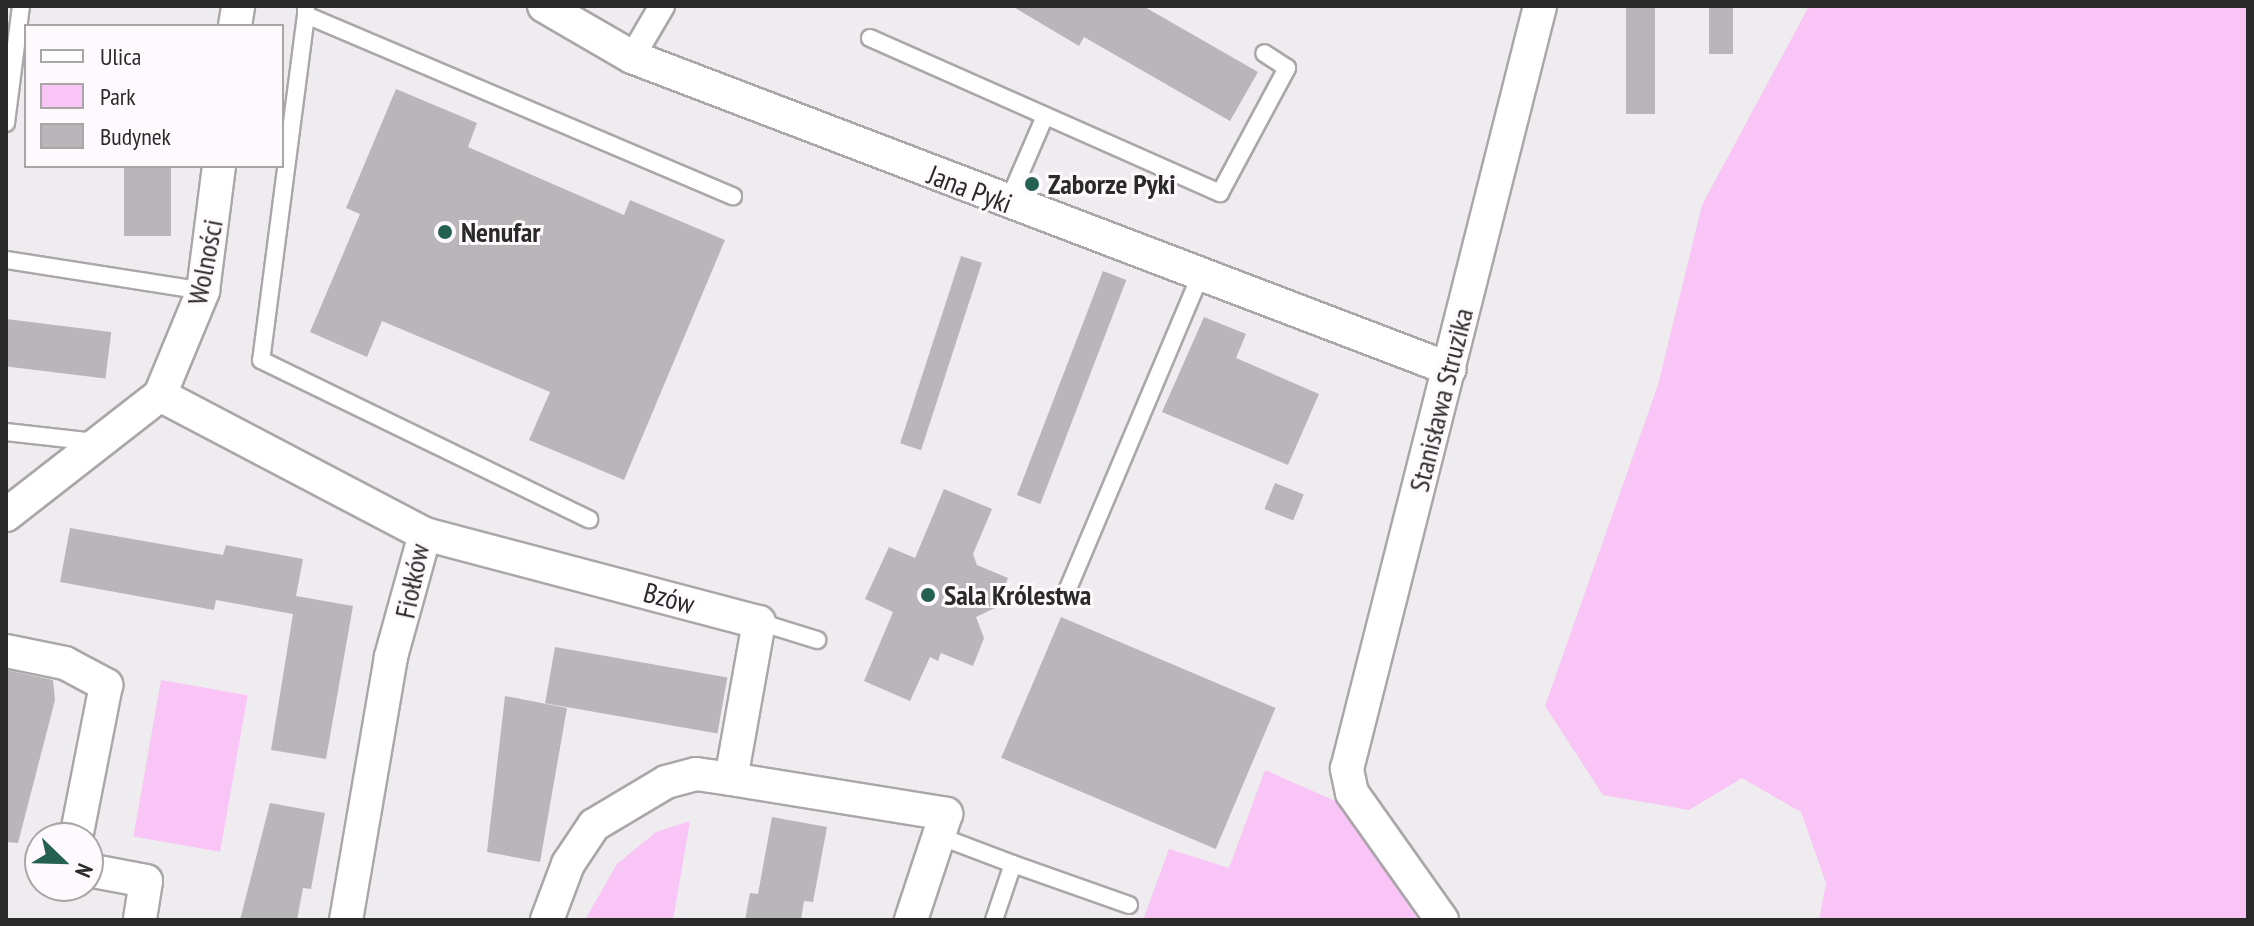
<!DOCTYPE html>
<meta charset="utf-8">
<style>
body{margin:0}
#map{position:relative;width:2254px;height:926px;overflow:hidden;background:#efecef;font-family:"PT Sans Narrow",sans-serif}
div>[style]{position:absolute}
.green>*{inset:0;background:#f9c4f6;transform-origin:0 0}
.building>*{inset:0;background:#b9b6b9;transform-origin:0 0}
.roads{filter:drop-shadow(2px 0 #aaa6a9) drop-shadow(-2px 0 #aaa6a9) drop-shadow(0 2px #aaa6a9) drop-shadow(0 -2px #aaa6a9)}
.service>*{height:16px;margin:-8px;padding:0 8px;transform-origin:8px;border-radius:8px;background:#fff}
.pedestrian>*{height:24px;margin:-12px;padding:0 12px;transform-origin:12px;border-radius:12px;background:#fff}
.minor>*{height:32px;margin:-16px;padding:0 16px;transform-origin:16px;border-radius:16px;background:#fff}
.dots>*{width:22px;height:22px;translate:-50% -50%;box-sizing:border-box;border:4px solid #fdf9fc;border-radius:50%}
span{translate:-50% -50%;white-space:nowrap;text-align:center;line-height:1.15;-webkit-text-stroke:6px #fdf9fc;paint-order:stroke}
.poi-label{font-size:28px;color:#2b2a2b;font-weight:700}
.left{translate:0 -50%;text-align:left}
.street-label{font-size:28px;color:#2b2a2b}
.frame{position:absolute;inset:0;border:8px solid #2b2a2b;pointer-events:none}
.legend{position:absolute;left:24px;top:24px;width:260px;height:144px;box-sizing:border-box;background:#fdf9fc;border:2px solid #a9a6a8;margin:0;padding:10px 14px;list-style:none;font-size:24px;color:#2b2a2b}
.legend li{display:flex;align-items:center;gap:16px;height:40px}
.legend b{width:40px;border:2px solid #a9a6a8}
.north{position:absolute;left:24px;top:822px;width:80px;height:80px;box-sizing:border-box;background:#fdf9fc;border:2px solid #a9a6a8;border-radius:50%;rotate:113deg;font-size:22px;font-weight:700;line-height:32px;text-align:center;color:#2b2a2b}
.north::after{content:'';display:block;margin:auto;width:28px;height:36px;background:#24624f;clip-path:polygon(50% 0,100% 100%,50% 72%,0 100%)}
</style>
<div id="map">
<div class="green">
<div style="clip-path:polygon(1809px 6px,2248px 6px,2248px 920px,1819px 920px,1826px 883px,1801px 812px,1742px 778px,1689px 810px,1603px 795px,1545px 706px,1658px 385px,1702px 205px)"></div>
<div style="left:161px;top:680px;width:88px;height:159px;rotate:10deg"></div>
<div style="clip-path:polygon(1265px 770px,1342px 804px,1418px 920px,1143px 920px,1169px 849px,1229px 868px)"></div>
<div style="clip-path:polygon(690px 821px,673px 920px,585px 920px,617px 864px,656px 832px)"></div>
</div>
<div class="building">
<div style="clip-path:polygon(1012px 6px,1143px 6px,1258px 72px,1230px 121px,1084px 37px,1079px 46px)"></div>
<div style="left:1626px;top:6px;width:29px;height:108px"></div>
<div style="left:1709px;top:6px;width:24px;height:48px"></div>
<div style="clip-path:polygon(396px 89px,477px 123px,468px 147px,624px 215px,630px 200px,725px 240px,624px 480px,529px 440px,550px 392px,382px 321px,367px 357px,310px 332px,360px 214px,346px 208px)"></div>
<div style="left:124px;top:166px;width:47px;height:70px"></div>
<div style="left:961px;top:256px;width:22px;height:197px;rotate:18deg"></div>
<div style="left:1103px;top:271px;width:25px;height:240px;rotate:21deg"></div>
<div style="clip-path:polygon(1204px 317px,1246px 334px,1236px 358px,1319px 394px,1288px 465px,1162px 412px)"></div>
<div style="left:6px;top:319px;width:106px;height:47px;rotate:7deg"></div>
<div style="left:1275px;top:483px;width:31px;height:28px;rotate:22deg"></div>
<div style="clip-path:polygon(944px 489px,992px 509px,973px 554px,977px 565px,1008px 578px,997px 607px,976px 617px,984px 638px,973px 666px,941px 653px,938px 661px,930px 657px,910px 701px,864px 681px,893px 612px,865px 599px,889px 547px,915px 558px)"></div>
<div style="clip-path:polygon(70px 528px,223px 555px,226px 545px,303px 559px,296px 596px,353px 606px,326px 759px,271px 750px,293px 614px,216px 600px,214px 610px,60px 582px)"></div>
<div style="left:1061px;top:617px;width:233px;height:153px;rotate:23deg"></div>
<div style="left:555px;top:647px;width:175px;height:57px;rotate:10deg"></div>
<div style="clip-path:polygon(6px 670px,53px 680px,55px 700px,18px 843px,6px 842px)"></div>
<div style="clip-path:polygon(505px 696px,567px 708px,540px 862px,487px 852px)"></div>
<div style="clip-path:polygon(270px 803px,325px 813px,311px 889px,303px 888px,297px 920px,240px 920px)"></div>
<div style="clip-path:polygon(772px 817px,827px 827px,813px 902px,804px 901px,801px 920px,745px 920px,750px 893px,758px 894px)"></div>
</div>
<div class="roads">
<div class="service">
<div style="left:306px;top:8px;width:7px;rotate:90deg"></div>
<div style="left:306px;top:15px;width:464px;rotate:23deg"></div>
<div style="left:306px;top:15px;width:348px;rotate:97.4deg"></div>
<div style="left:261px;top:360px;width:365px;rotate:25.9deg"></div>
<div style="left:870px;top:38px;width:383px;rotate:23.9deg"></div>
<div style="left:1220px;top:193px;width:142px;rotate:-61.8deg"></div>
<div style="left:1287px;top:68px;width:27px;rotate:-147deg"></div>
<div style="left:6px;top:123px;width:118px;rotate:-82.7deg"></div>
<div style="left:1007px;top:204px;width:96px;rotate:-66.6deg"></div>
<div style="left:6px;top:260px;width:199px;rotate:8.9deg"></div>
<div style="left:6px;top:432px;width:90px;rotate:6.4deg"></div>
<div style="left:1067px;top:591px;width:342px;rotate:-67.1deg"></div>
<div style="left:759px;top:622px;width:61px;rotate:17.2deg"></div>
<div style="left:939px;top:836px;width:79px;rotate:20.7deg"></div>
<div style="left:994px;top:920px;width:59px;rotate:-71.3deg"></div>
<div style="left:1013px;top:864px;width:123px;rotate:19.5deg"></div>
</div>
<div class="pedestrian">
<div style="left:632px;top:57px;width:59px;rotate:-59.5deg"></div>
</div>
<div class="minor">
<div style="left:544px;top:6px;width:102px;rotate:30.1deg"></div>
<div style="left:632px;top:57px;width:875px;rotate:20.88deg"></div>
<div style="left:235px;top:26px;width:20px;rotate:-81deg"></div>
<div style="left:160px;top:395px;width:299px;rotate:27.7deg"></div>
<div style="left:425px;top:534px;width:128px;rotate:105.5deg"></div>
<div style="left:391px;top:657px;width:267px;rotate:99.7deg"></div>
<div style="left:6px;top:515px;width:195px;rotate:-37.9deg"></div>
<div style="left:160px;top:395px;width:113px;rotate:-67.5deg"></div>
<div style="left:203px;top:291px;width:126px;rotate:-82.7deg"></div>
<div style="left:425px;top:534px;width:345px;rotate:14.8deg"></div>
<div style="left:759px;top:622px;width:159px;rotate:100.1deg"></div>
<div style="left:731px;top:779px;width:218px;rotate:9.2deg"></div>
<div style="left:946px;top:814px;width:112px;rotate:108.3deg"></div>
<div style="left:6px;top:651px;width:60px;rotate:11.5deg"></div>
<div style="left:65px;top:663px;width:47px;rotate:28.2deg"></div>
<div style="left:106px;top:685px;width:156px;rotate:101.1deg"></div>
<div style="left:88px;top:870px;width:59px;rotate:10.7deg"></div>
<div style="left:146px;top:881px;width:39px;rotate:99deg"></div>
<div style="left:547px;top:920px;width:60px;rotate:-69.4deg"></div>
<div style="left:568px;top:864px;width:47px;rotate:-56.3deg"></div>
<div style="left:594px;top:825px;width:84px;rotate:-30.8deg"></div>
<div style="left:666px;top:782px;width:31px;rotate:-15deg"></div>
<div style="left:696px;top:774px;width:35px;rotate:8deg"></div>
<div style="left:1442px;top:920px;width:156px;rotate:-125.3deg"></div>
<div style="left:1352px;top:793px;width:25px;rotate:-102deg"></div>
<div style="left:1347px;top:769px;width:787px;rotate:-75.8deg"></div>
</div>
</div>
<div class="dots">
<div style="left:1032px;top:184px;background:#24624f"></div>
<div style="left:445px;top:232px;background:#24624f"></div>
<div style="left:928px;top:595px;background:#24624f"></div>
</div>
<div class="poi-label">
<span class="left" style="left:1048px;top:184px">Zaborze Pyki</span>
<span class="left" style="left:461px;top:232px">Nenufar</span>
<span class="left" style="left:944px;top:595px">Sala Królestwa</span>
</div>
<div class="street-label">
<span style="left:970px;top:189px;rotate:21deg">Jana Pyki</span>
<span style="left:205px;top:262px;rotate:-79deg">Wolności</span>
<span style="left:1441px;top:400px;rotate:-76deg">Stanisława Struzika</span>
<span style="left:412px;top:581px;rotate:-78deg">Fiołków</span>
<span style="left:669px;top:598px;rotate:15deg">Bzów</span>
</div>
<div class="frame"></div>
<ul class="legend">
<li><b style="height:10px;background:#fff"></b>Ulica</li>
<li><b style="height:22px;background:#f9c4f6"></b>Park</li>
<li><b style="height:22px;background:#b9b6b9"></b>Budynek</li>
</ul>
<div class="north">N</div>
</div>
